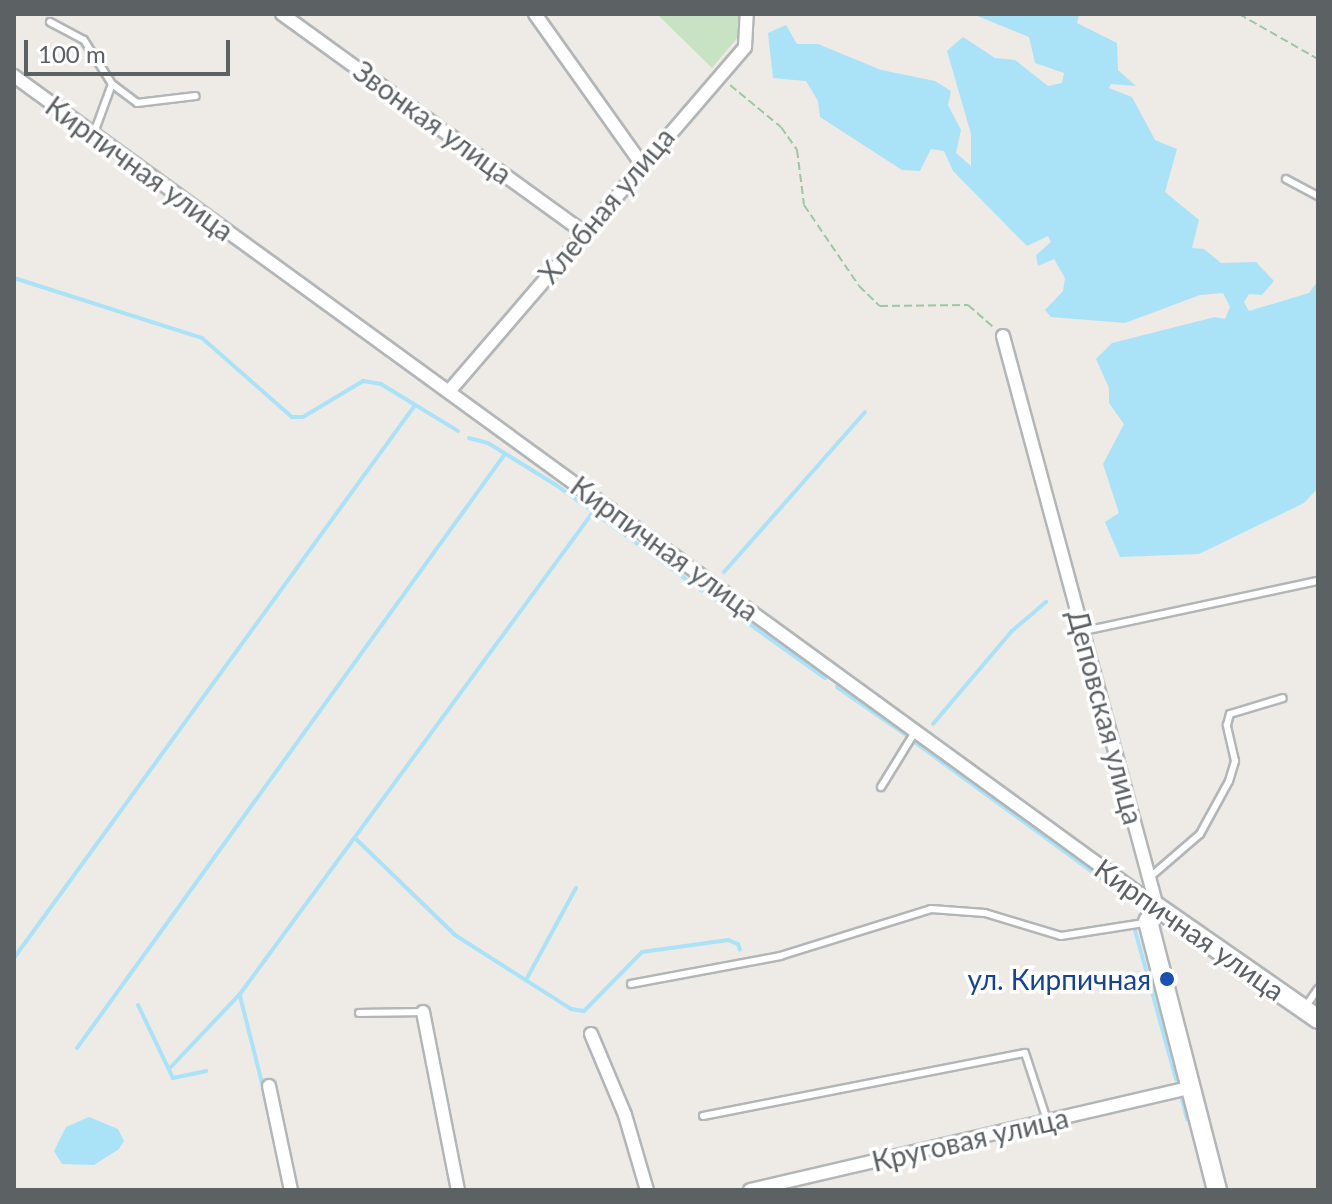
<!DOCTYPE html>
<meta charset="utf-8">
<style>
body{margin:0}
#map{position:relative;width:1332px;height:1204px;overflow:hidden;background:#eeeae5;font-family:Lato,sans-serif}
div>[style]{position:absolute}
.green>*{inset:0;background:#c8e3c3}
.water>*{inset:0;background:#aae3f8}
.stream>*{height:4px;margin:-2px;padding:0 2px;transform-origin:2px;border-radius:2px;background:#aae3f8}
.path>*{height:2px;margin-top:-1px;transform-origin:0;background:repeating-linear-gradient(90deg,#9ec6a3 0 8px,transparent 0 12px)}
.roads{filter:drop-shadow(2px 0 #b2b6b8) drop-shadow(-2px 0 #b2b6b8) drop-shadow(0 2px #b2b6b8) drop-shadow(0 -2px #b2b6b8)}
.lane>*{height:6px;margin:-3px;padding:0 3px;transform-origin:3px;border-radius:3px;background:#fff}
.street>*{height:12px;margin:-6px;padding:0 6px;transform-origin:6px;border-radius:6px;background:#fff}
.secondary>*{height:18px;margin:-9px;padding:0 9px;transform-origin:9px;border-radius:9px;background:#fff}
.dots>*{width:22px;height:22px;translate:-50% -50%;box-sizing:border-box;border:4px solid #fff;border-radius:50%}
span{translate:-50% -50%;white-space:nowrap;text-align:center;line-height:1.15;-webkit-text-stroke:7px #fff;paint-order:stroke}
.street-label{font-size:28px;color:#5c6164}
.transit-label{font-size:28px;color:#164399}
.right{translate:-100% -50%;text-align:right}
.frame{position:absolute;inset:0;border:16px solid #5c6164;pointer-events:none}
.scale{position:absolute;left:24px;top:40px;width:206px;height:36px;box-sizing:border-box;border:4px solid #5c6164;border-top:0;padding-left:10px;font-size:24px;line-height:28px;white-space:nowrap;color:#5c6164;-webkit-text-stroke:6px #fff;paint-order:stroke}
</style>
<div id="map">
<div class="green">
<div style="clip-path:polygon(657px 14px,738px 14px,739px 36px,712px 68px)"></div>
</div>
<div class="water">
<div style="clip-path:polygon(960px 14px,1079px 14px,1077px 23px,1117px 43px,1118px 70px,1136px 86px,1111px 84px,1109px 88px,1132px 97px,1155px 140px,1177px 149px,1165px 192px,1199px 220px,1192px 248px,1204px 249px,1221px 263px,1256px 262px,1274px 281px,1262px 295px,1249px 294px,1244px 302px,1249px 311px,1309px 293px,1318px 281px,1318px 488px,1304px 503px,1199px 554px,1120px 557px,1105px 522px,1119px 513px,1103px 464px,1124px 424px,1109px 403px,1109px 388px,1096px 359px,1112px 343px,1215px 317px,1225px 319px,1230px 307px,1223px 293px,1200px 295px,1125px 323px,1051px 317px,1045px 310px,1063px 291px,1065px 278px,1054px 259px,1038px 266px,1036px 255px,1051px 242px,1048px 236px,1027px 246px,953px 171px,944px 151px,931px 149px,920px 171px,902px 170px,820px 117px,818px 101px,806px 81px,773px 78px,768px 33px,786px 25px,797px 44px,818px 44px,881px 70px,935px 81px,951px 91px,948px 105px,961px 130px,956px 153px,971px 166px,971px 134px,947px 51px,963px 37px,995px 58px,1015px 60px,1048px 86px,1062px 83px,1064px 73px,1035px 63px,1029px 37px,975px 15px)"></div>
<div style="clip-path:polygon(89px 1117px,118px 1129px,124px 1141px,119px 1149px,94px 1165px,62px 1164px,54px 1151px,66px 1127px)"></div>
</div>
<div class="stream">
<div style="left:14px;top:278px;width:197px;rotate:17.7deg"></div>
<div style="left:202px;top:338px;width:120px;rotate:41.3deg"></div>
<div style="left:292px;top:417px;width:11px"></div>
<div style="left:303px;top:417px;width:70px;rotate:-31deg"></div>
<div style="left:363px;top:381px;width:18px;rotate:9deg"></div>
<div style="left:381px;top:384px;width:90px;rotate:31.4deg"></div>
<div style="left:469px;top:438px;width:20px;rotate:15deg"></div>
<div style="left:488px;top:443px;width:80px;rotate:31.7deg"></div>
<div style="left:556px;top:485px;width:160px;rotate:35.9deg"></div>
<div style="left:724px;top:572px;width:213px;rotate:-48.6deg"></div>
<div style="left:699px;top:588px;width:155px;rotate:35.5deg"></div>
<div style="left:837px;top:687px;width:84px;rotate:34.8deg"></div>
<div style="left:933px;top:724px;width:122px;rotate:-49.7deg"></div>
<div style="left:1012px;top:631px;width:45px;rotate:-40.5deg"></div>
<div style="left:913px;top:741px;width:261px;rotate:36.1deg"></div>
<div style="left:355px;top:838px;width:139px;rotate:44.1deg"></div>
<div style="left:455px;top:935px;width:138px;rotate:32.5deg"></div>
<div style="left:571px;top:1009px;width:13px;rotate:9deg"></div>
<div style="left:584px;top:1011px;width:83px;rotate:-45.5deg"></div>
<div style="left:642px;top:952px;width:87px;rotate:-7.9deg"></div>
<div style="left:728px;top:940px;width:11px;rotate:22deg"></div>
<div style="left:738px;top:944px;width:6px;rotate:72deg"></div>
<div style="left:1135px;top:930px;width:155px;rotate:74.6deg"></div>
<div style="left:14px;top:958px;width:683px;rotate:-54.05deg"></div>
<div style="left:526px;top:980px;width:105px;rotate:-61.5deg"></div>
<div style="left:240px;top:996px;width:94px;rotate:75.8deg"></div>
<div style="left:138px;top:1005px;width:81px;rotate:64.4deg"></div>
<div style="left:173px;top:1078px;width:34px;rotate:-12deg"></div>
<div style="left:77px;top:1048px;width:732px;rotate:-54.23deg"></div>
<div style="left:169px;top:1069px;width:103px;rotate:-46.6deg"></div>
<div style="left:240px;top:994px;width:597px;rotate:-53.78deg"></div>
<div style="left:1182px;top:1099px;width:21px;rotate:76deg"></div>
</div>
<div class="path">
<div style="left:1239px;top:14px;width:91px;rotate:29.7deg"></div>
<div style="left:730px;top:85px;width:66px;rotate:39.5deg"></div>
<div style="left:781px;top:127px;width:28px;rotate:55deg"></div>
<div style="left:797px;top:150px;width:55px;rotate:82.7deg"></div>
<div style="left:804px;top:205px;width:98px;rotate:55.8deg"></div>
<div style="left:859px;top:286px;width:29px;rotate:44deg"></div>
<div style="left:880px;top:306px;width:88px;rotate:-0.7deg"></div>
<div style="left:968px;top:305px;width:33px;rotate:41deg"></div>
<div style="left:46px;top:1188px;width:2px;rotate:63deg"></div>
</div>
<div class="roads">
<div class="lane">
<div style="left:50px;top:22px;width:38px;rotate:28deg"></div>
<div style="left:84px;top:40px;width:52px;rotate:57.5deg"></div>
<div style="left:112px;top:84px;width:52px;rotate:110.2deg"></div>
<div style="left:112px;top:84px;width:31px;rotate:37deg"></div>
<div style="left:137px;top:103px;width:59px;rotate:-6.8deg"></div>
<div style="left:1286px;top:179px;width:36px;rotate:28deg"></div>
<div style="left:1084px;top:631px;width:239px;rotate:-12.1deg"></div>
<div style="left:881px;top:787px;width:65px;rotate:-58.3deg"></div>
<div style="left:1149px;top:878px;width:67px;rotate:-40.8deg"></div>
<div style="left:1200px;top:834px;width:60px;rotate:-61.3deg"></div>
<div style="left:1229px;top:781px;width:21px;rotate:-73deg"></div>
<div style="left:1235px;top:761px;width:37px;rotate:-103deg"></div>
<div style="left:1227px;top:725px;width:11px;rotate:-75deg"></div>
<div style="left:1230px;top:714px;width:55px;rotate:-16.8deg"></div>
<div style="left:631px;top:984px;width:152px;rotate:-10.6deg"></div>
<div style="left:780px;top:956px;width:158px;rotate:-17.3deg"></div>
<div style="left:931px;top:909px;width:54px;rotate:4.2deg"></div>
<div style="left:985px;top:913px;width:79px;rotate:16.8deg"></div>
<div style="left:1061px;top:936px;width:84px;rotate:-8.9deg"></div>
<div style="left:1306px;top:1006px;width:21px;rotate:-55deg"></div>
<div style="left:359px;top:1013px;width:64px;rotate:-0.9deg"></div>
<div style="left:703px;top:1116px;width:328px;rotate:-11.1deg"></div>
<div style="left:1025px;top:1053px;width:71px;rotate:71.8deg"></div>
</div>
<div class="street">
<div style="left:282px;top:14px;width:370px;rotate:35.9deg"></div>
<div style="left:535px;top:14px;width:181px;rotate:54.6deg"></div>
<div style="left:14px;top:76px;width:1413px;rotate:36.02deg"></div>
<div style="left:1003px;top:336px;width:591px;rotate:74.91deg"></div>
<div style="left:451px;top:389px;width:451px;rotate:-49.3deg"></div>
<div style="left:745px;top:47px;width:33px;rotate:-87deg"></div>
<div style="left:423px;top:1012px;width:181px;rotate:78.9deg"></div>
<div style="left:591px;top:1034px;width:88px;rotate:67.2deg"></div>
<div style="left:625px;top:1115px;width:78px;rotate:73.7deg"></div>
<div style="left:269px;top:1086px;width:106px;rotate:78.1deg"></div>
<div style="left:750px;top:1190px;width:452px;rotate:-13.1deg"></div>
</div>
<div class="secondary">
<div style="left:1217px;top:1190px;width:277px;rotate:-104.4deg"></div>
<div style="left:1148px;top:922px;width:17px;rotate:-59deg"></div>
<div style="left:1157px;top:907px;width:196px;rotate:34.8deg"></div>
</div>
</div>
<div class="dots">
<div style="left:1167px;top:979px;background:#1a4fb4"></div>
</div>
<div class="street-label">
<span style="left:433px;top:122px;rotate:36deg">Звонкая улица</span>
<span style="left:140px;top:168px;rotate:36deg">Кирпичная улица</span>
<span style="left:606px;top:205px;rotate:-50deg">Хлебная улица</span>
<span style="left:665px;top:548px;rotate:36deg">Кирпичная улица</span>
<span style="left:1106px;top:717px;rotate:75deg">Деповская улица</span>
<span style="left:1190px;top:929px;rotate:35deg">Кирпичная улица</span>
<span style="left:970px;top:1139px;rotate:-13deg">Круговая улица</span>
</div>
<div class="transit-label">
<span class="right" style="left:1151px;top:979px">ул. Кирпичная</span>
</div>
<div class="frame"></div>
<div class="scale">100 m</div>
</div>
